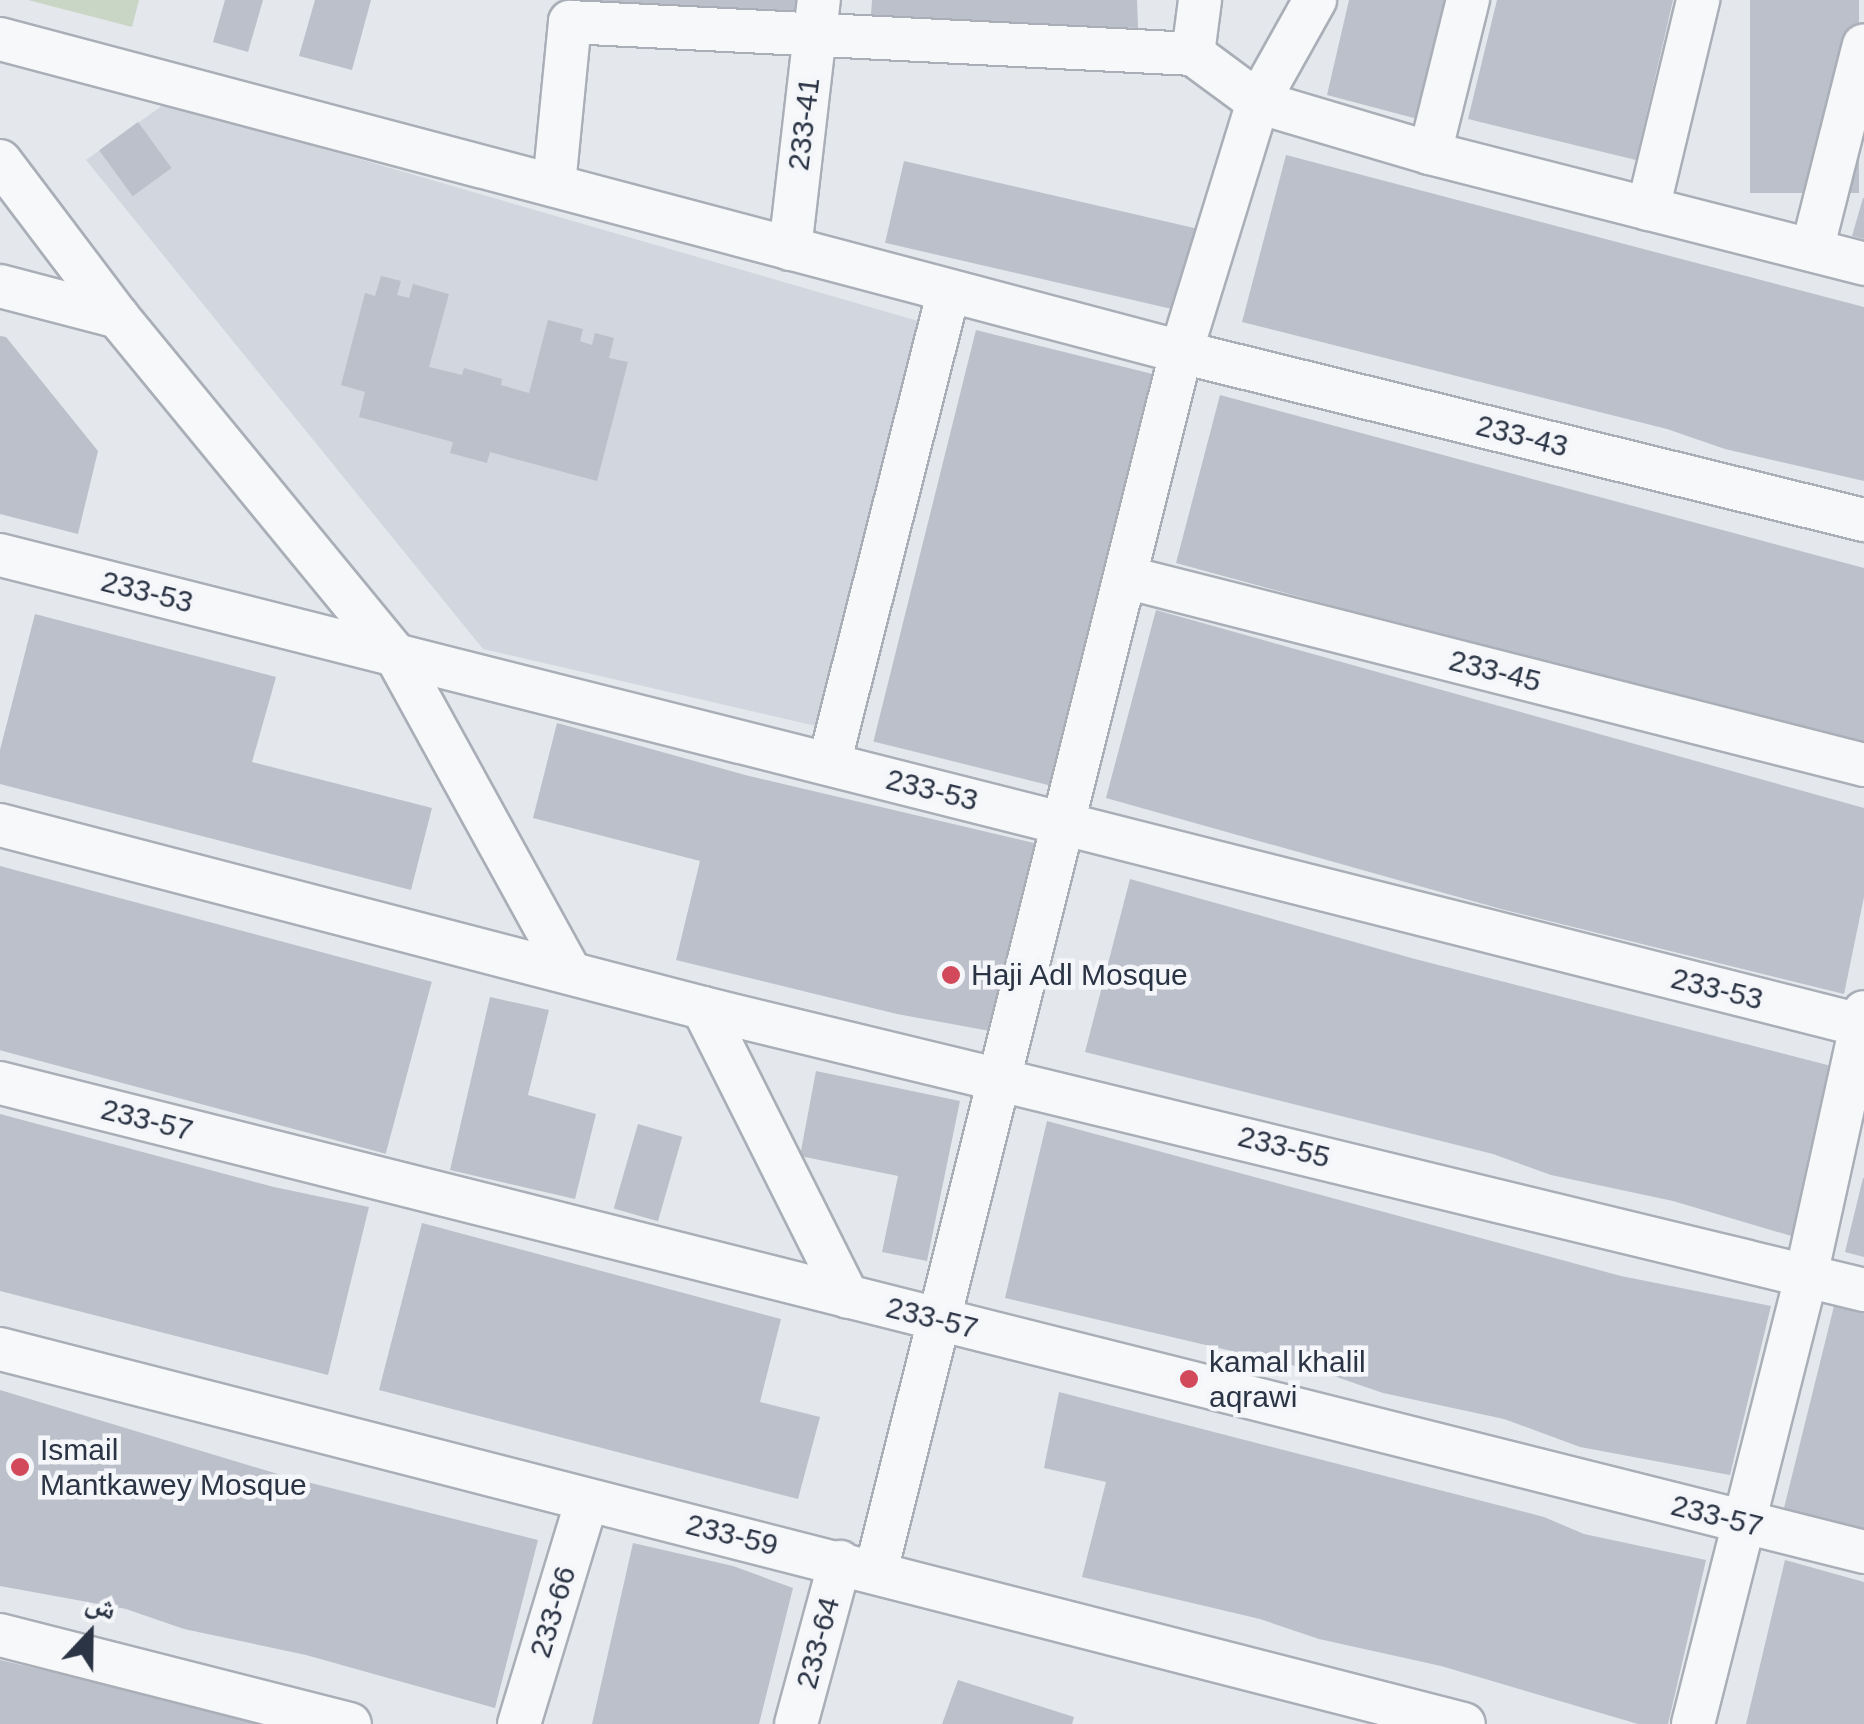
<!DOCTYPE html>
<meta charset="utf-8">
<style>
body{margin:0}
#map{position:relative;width:1864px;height:1724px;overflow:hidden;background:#e4e7ec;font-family:Helvetica,"Noto Naskh Arabic",sans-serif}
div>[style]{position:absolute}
.built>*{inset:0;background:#d2d6de}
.green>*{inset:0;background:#c9d6c5}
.building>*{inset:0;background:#bbc0ca;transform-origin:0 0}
.roads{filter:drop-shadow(2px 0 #a9aeb7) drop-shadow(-2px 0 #a9aeb7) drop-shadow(0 2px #a9aeb7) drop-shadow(0 -2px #a9aeb7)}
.minor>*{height:42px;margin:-21px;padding:0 21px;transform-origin:21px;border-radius:21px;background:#f7f8fa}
.dots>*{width:28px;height:28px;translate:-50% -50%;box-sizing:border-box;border:5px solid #f4f6f9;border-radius:50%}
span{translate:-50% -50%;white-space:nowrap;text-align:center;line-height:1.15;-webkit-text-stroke:9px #f4f6f9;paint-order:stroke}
.street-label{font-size:30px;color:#2b3445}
.poi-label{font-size:30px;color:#2b3445}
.left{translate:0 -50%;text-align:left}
.north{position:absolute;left:40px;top:1584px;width:100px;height:100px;-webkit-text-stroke:8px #f4f6f9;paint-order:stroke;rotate:22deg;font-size:28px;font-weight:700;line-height:40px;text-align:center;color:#2b3445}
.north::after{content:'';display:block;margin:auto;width:35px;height:45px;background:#2b3445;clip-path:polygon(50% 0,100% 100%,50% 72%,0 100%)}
</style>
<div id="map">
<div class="built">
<div style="clip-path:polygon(166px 103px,925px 323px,820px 727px,483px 649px,86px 160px)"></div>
</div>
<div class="green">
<div style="clip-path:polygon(28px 0,139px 0,132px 27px)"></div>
</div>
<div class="building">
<div style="clip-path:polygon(225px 0,263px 0,248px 52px,213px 42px)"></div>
<div style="clip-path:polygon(315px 0,371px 0,352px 70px,299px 56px)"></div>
<div style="clip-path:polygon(601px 0,805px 0,805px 13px,601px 4px)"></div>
<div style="clip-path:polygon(872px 0,1137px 0,1138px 28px,930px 22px,871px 15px)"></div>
<div style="clip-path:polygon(1349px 0,1456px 0,1429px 122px,1327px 95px)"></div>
<div style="clip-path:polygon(1497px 0,1673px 0,1636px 160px,1468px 119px)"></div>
<div style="left:1750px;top:0;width:109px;height:193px"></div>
<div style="left:138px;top:122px;width:57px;height:48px;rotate:54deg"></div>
<div style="clip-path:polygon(1286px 155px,1864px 307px,1864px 481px,1725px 449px,1667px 429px,1242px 322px)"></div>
<div style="left:904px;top:161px;width:311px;height:84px;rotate:13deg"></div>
<div style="clip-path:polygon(1863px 198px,1864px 198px,1864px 239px,1852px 236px)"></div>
<div style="clip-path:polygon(381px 276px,401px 281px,397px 295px,409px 298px,413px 284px,449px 294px,429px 367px,462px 375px,464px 368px,502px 379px,501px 385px,529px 393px,548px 320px,583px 329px,580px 341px,592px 345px,595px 333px,614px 338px,609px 358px,628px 362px,597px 481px,490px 452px,487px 463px,450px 453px,453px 442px,359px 417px,365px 392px,341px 385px,365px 293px,375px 296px)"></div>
<div style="left:976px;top:330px;width:185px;height:424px;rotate:14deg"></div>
<div style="clip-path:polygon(0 336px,6px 337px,98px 451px,78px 534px,0 514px)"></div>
<div style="clip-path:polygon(1220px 395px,1864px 568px,1864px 746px,1786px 722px,1665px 696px,1606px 676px,1545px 664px,1176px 563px)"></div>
<div style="clip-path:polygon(1156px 610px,1864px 808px,1864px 897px,1844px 994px,1501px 909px,1106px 798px)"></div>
<div style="clip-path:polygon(35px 614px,276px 677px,252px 762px,432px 808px,411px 890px,0 784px,0 750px)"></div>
<div style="clip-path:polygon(557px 723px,749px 776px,1047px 846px,1001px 1033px,897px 1014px,676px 960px,700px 861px,533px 818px)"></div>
<div style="left:0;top:866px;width:447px;height:178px;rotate:15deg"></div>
<div style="clip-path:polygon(1130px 879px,1415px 959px,1839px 1068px,1798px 1238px,1673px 1201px,1551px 1175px,1493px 1154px,1085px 1052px)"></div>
<div style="clip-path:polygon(490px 997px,549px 1010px,528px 1095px,596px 1114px,575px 1199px,450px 1170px)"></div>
<div style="clip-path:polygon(816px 1071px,960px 1101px,927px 1261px,882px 1252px,898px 1176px,800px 1156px)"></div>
<div style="clip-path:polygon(0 1114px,274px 1187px,369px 1207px,328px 1375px,0 1291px)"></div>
<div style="clip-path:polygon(1047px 1121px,1621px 1276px,1771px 1306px,1730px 1475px,1580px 1447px,1504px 1419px,1383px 1393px,1325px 1373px,1005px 1298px)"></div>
<div style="left:638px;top:1124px;width:46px;height:88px;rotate:16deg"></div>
<div style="clip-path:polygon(1863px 1178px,1864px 1178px,1864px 1257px,1845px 1252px)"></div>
<div style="clip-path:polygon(422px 1223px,781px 1319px,760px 1402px,820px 1417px,798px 1499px,379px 1390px)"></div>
<div style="clip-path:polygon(1836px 1298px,1864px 1305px,1864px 1529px,1783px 1512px)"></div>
<div style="clip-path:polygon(0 1390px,291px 1478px,538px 1540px,495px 1708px,306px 1655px,184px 1629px,126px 1609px,0 1586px)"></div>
<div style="clip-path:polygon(1059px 1392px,1544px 1517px,1584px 1534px,1706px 1560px,1668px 1724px,1638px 1724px,1441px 1666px,1319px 1639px,1260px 1619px,1082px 1577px,1106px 1482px,1044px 1468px)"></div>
<div style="clip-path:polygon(633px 1543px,733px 1566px,793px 1588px,759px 1724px,592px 1724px)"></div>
<div style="clip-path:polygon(1785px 1560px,1864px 1582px,1864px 1724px,1746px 1724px)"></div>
<div style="clip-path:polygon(0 1660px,127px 1689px,263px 1724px,0 1724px)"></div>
<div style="clip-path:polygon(958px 1680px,1074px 1717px,1072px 1724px,942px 1724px)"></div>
</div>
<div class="roads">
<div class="minor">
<div style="left:0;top:39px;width:1222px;rotate:14.84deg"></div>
<div style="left:1181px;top:352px;width:703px;rotate:13.82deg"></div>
<div style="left:1193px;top:54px;width:54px;rotate:-82.6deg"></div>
<div style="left:1430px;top:153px;width:158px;rotate:-76.1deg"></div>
<div style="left:0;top:161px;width:196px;rotate:52.9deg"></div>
<div style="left:118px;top:317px;width:436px;rotate:50.6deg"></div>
<div style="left:395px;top:654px;width:362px;rotate:61.2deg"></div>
<div style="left:554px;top:185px;width:164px;rotate:-84.4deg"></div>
<div style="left:570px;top:22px;width:624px;rotate:2.94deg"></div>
<div style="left:1193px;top:54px;width:81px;rotate:36.4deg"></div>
<div style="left:1258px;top:102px;width:179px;rotate:16.5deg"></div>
<div style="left:1430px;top:153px;width:448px;rotate:14.3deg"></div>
<div style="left:1648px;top:209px;width:215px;rotate:-76.5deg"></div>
<div style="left:790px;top:249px;width:251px;rotate:-83.4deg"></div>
<div style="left:1812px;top:250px;width:211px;rotate:-75.8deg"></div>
<div style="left:0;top:286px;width:122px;rotate:14.7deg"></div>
<div style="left:0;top:555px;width:1923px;rotate:14.18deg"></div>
<div style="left:1125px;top:577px;width:763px;rotate:14.27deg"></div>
<div style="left:829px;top:764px;width:488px;rotate:-75.8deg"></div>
<div style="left:0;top:825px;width:726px;rotate:14.59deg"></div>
<div style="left:703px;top:1008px;width:1195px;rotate:13.65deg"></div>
<div style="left:703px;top:1008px;width:323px;rotate:63.4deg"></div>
<div style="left:0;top:1083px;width:1922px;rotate:14.12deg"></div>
<div style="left:0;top:1349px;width:1511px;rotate:14.37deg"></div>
<div style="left:876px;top:1571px;width:1257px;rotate:-75.95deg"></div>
<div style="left:1181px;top:352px;width:262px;rotate:-72.9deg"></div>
<div style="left:1258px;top:102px;width:117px;rotate:-60.8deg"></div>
<div style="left:0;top:1635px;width:361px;rotate:14.3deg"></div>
<div style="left:519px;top:1724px;width:234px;rotate:-73.1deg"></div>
<div style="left:796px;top:1724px;width:168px;rotate:-74.8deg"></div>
<div style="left:1693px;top:1724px;width:462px;rotate:-75.8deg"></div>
<div style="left:1806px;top:1276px;width:270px;rotate:-77.6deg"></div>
</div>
</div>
<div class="dots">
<div style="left:951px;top:975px;background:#d1495b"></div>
<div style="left:1189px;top:1379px;background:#d1495b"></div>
<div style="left:20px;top:1467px;background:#d1495b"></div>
</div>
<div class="street-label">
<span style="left:804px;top:124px;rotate:-83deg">233-41</span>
<span style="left:1522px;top:436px;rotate:14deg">233-43</span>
<span style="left:147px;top:592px;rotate:14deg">233-53</span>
<span style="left:1495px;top:671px;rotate:14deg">233-45</span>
<span style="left:932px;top:790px;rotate:14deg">233-53</span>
<span style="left:1717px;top:989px;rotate:14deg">233-53</span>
<span style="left:147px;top:1120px;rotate:14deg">233-57</span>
<span style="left:1284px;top:1147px;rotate:14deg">233-55</span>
<span style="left:932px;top:1318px;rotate:14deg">233-57</span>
<span style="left:1717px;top:1516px;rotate:14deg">233-57</span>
<span style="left:732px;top:1535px;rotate:14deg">233-59</span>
<span style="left:553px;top:1612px;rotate:-73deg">233-66</span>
<span style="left:818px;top:1643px;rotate:-75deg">233-64</span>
</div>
<div class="poi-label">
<span class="left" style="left:971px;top:975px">Haji Adl Mosque</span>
<span class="left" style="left:1209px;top:1379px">kamal khalil<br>aqrawi</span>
<span class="left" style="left:40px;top:1467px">Ismail<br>Mantkawey Mosque</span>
</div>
<div class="north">ش</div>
</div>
